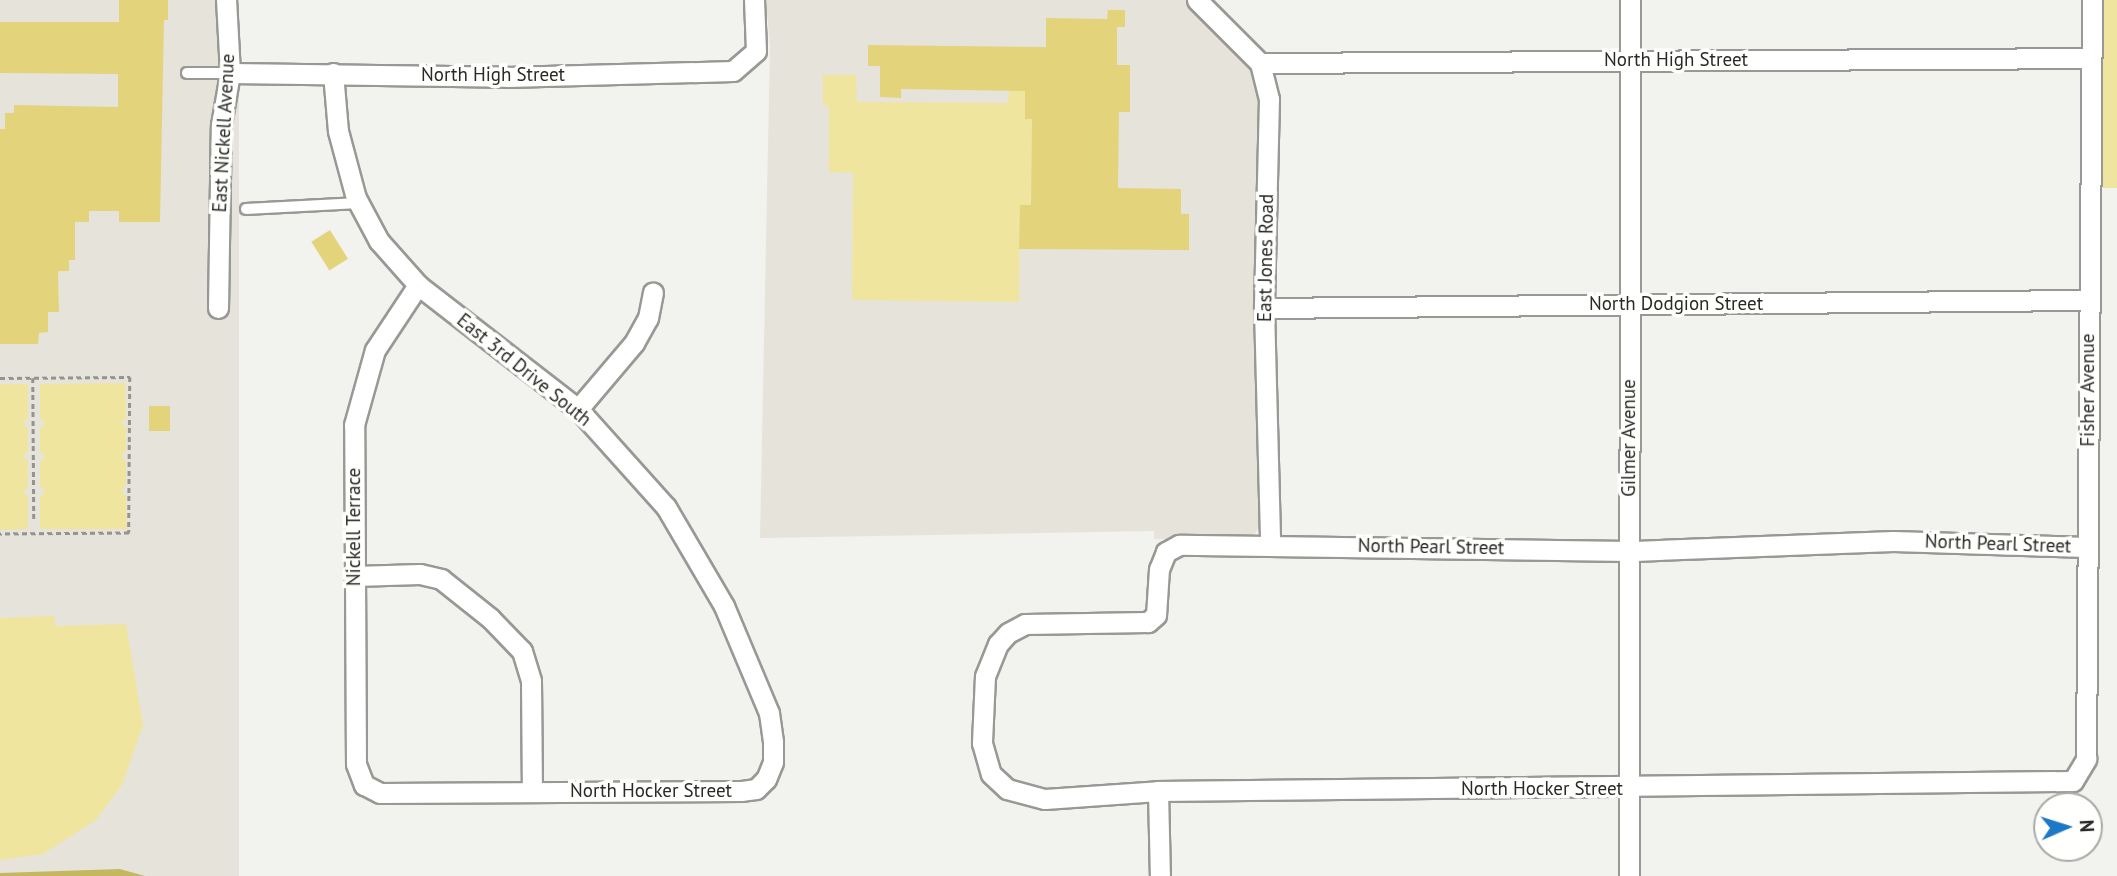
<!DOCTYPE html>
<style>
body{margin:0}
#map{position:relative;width:2117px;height:876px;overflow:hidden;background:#f2f2ee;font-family:"PT Sans",sans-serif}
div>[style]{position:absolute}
.built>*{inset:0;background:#e6e4da;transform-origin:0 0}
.green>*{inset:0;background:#f0e59e;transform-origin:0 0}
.forest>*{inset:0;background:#c5b75f}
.building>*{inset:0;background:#e3d47c;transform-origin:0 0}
.path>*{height:2.5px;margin-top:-1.25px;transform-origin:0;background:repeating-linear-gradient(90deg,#939390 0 5px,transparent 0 8.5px)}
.roads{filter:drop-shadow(2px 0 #999895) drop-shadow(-2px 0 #999895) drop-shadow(0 2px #999895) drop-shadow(0 -2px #999895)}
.service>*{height:10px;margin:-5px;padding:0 5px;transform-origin:5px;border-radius:5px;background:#fff}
.minor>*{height:19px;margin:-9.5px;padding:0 9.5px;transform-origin:9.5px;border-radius:9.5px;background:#fff}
span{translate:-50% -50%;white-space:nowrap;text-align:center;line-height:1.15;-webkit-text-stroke:7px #fffffd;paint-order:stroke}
.street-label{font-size:19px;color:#292927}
.north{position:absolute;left:2033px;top:792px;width:70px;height:70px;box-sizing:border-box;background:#fffffd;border:2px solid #a9a9a7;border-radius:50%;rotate:87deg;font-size:19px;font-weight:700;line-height:28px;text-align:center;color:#292927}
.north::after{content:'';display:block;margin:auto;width:24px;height:32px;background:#1d78c5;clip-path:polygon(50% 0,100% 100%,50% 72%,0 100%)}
</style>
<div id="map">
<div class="built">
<div style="left:0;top:0;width:239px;height:876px"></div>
<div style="clip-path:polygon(766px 0,1192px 0,1210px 30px,1252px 67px,1264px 108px,1260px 526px,1253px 537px,1154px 539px,1154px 531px,760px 538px,770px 46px)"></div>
</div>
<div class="green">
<div style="left:2103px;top:0;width:14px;height:188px"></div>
<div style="clip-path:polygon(823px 75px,856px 75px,857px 102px,1008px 103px,1009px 90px,1025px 91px,1025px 118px,1032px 119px,1031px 205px,1020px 205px,1019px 302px,852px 300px,853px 173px,829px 172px,829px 106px,823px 105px)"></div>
<div style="clip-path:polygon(125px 383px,126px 418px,121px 423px,126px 427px,126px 451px,121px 457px,126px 461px,126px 485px,121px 491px,126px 496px,127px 529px,40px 529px,40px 497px,45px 491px,40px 486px,40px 462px,45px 457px,40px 452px,40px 428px,45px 423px,40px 418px,40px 384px)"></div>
<div style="clip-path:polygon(0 384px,28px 384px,28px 418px,23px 423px,28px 428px,28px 452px,23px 457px,28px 462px,28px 487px,23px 492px,28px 496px,28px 529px,0 530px)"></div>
<div style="clip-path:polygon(54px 616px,55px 626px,126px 624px,143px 725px,122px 785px,96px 820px,43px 854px,0 860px,0 618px)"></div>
</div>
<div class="forest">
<div style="clip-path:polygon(120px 869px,145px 876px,0 876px,0 873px)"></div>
</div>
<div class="building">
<div style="clip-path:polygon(119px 0,168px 0,168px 20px,164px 20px,160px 222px,119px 222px,119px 211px,89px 211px,89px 222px,75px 222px,75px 260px,69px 260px,69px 271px,58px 271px,59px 312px,48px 312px,48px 332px,39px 333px,38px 344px,0 344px,0 129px,5px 129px,5px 113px,14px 113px,14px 105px,118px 107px,118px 74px,0 73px,0 22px,119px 22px)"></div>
<div style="clip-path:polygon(1108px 10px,1125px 10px,1125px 27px,1117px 27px,1117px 65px,1130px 65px,1130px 112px,1119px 112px,1118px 188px,1181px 189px,1181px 214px,1189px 214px,1189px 250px,1019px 249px,1020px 205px,1031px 205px,1032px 119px,1025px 119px,1025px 91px,901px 89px,901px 98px,880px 97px,880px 66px,868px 66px,868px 45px,1046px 47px,1046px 18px,1107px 19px)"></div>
<div style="left:330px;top:230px;width:34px;height:22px;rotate:58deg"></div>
<div style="left:149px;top:406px;width:21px;height:25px"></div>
</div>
<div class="path">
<div style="left:0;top:378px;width:130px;rotate:-0.4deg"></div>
<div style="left:130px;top:377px;width:156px;rotate:90.4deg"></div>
<div style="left:129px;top:533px;width:129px;rotate:179.6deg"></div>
<div style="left:33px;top:378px;width:141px;rotate:89.6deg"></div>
</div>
<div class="roads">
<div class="service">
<div style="left:187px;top:73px;width:43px"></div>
<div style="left:246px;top:209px;width:113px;rotate:-3deg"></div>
</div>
<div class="minor">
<div style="left:1197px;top:0;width:89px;rotate:45deg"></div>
<div style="left:1260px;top:63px;width:37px;rotate:76deg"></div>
<div style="left:1269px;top:99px;width:209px;rotate:91.4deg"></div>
<div style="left:1264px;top:308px;width:236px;rotate:88.5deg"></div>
<div style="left:1260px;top:63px;width:831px;rotate:-0.34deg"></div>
<div style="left:230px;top:73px;width:277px;rotate:0.8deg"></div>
<div style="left:507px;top:77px;width:226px;rotate:-1.5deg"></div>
<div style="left:733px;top:71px;width:30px;rotate:-41deg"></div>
<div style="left:756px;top:51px;width:51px;rotate:-92.2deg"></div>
<div style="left:333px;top:73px;width:58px;rotate:85.1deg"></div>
<div style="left:338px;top:131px;width:69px;rotate:75deg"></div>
<div style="left:356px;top:198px;width:49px;rotate:61.9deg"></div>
<div style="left:379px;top:241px;width:59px;rotate:48.4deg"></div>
<div style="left:418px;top:285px;width:202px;rotate:37.8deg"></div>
<div style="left:578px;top:409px;width:132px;rotate:48.1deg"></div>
<div style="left:666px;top:507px;width:115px;rotate:59.6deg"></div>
<div style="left:724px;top:606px;width:116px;rotate:67.2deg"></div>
<div style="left:769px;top:713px;width:29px;rotate:82deg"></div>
<div style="left:773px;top:742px;width:20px;rotate:90deg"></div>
<div style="left:773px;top:762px;width:18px;rotate:112deg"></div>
<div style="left:766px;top:779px;width:14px;rotate:135deg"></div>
<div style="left:756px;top:789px;width:14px;rotate:172deg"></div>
<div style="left:742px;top:791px;width:362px;rotate:179.7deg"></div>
<div style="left:380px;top:793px;width:18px;rotate:-153deg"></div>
<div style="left:218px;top:308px;width:183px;rotate:-89.1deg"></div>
<div style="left:221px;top:125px;width:53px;rotate:-80.2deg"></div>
<div style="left:230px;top:73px;width:73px;rotate:-93.1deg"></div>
<div style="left:1264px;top:308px;width:824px;rotate:-0.56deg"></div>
<div style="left:578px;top:409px;width:87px;rotate:-49.7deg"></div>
<div style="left:634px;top:343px;width:29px;rotate:-61deg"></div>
<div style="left:648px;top:318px;width:26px;rotate:-79deg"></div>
<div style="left:2087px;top:547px;width:194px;rotate:-178.2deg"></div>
<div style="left:1893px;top:541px;width:264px;rotate:177.8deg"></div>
<div style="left:1629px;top:551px;width:450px;rotate:-179.2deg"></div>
<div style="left:1179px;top:545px;width:15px;rotate:152deg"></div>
<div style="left:1166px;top:552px;width:18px;rotate:112deg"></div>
<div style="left:1159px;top:569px;width:46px;rotate:93.7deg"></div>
<div style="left:1156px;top:615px;width:11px;rotate:139deg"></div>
<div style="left:1148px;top:622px;width:123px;rotate:179.1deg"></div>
<div style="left:1025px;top:624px;width:19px;rotate:152deg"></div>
<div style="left:1008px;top:633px;width:15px;rotate:132deg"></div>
<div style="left:998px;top:644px;width:35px;rotate:112deg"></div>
<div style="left:985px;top:676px;width:67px;rotate:92.6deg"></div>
<div style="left:982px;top:743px;width:32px;rotate:74deg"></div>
<div style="left:991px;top:774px;width:22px;rotate:43deg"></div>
<div style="left:1007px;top:789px;width:39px;rotate:15deg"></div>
<div style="left:1045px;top:799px;width:113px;rotate:-4deg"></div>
<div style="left:1158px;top:791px;width:915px;rotate:-0.63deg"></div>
<div style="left:2073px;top:781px;width:26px;rotate:-59deg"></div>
<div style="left:2086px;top:759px;width:759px;rotate:-89.55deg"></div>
<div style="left:354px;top:576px;width:66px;rotate:-1.7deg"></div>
<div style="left:420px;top:574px;width:22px;rotate:13deg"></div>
<div style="left:441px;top:579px;width:63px;rotate:38.5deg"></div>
<div style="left:490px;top:618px;width:46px;rotate:45.9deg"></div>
<div style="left:522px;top:651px;width:31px;rotate:73deg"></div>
<div style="left:531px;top:681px;width:110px;rotate:89.5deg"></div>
<div style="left:364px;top:785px;width:22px;rotate:-111deg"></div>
<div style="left:356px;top:764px;width:339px;rotate:-90.3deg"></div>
<div style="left:354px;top:425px;width:78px;rotate:-74.4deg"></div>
<div style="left:375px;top:350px;width:78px;rotate:-56.5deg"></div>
<div style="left:1158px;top:791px;width:85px;rotate:88.7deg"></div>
<div style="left:1629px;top:876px;width:876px;rotate:-89.93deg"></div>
</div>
</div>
<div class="street-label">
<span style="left:1676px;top:60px">North High Street</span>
<span style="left:493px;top:75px">North High Street</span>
<span style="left:224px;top:133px;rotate:-87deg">East Nickell Avenue</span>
<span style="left:1266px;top:258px;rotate:-89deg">East Jones Road</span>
<span style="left:1676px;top:304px">North Dodgion Street</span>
<span style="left:524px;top:370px;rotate:39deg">East 3rd Drive South</span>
<span style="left:2088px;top:390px;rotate:-90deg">Fisher Avenue</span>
<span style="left:1629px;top:438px;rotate:-90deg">Gilmer Avenue</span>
<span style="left:354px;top:527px;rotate:-90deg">Nickell Terrace</span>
<span style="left:1998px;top:544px;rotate:2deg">North Pearl Street</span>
<span style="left:1431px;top:547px;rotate:1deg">North Pearl Street</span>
<span style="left:1542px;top:789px">North Hocker Street</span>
<span style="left:651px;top:791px">North Hocker Street</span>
</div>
<div class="north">N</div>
</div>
